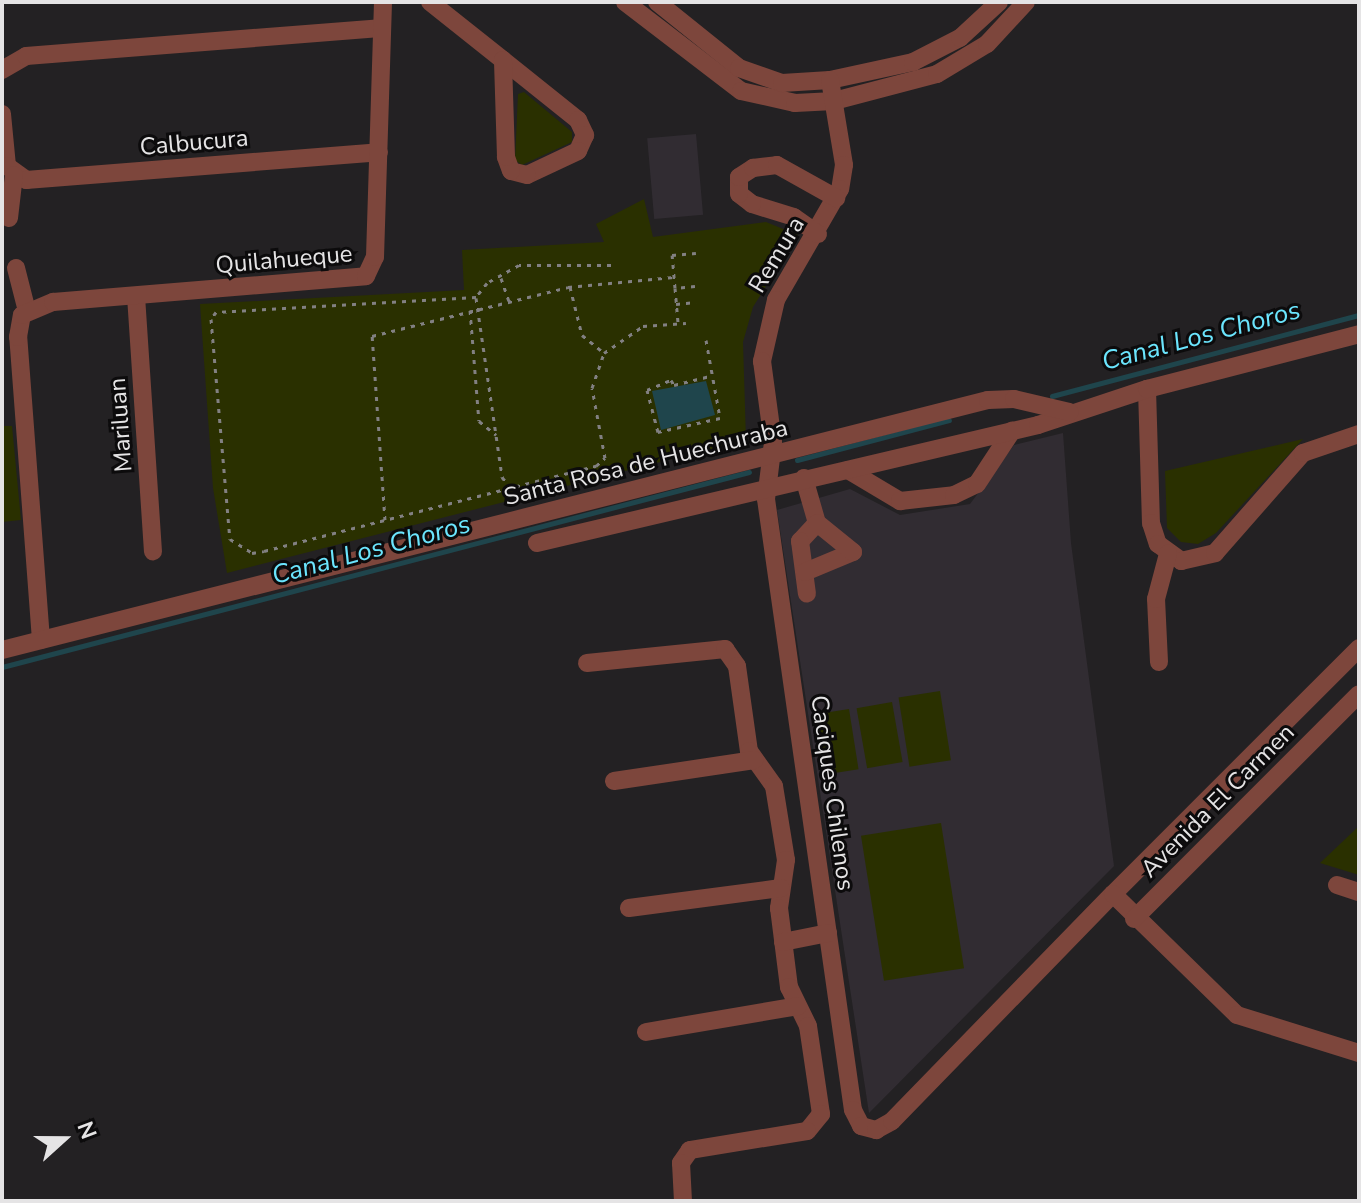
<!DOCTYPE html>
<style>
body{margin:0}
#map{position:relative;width:1361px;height:1203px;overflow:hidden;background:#232123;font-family:"Nunito Sans",sans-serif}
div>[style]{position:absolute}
.built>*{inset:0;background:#312c32;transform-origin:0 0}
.green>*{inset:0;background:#2a3000;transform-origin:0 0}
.water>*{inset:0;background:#1f454c}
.stream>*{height:5px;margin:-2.5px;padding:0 2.5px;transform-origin:2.5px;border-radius:2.5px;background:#1f454c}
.path>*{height:3px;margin-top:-1.5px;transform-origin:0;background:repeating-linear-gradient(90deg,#828082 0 4px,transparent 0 10px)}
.minor>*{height:18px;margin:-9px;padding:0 9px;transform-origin:9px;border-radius:9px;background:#7d463c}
span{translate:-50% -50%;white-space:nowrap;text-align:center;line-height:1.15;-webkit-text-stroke:6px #0c0b0c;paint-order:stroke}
.street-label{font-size:24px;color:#e5e4e5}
.water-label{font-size:26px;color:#6be5fd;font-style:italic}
.frame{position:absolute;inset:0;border:4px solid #e5e4e5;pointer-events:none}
.north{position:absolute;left:24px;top:1099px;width:80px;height:80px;-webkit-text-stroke:6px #0c0b0c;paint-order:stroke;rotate:69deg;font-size:22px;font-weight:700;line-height:32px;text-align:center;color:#e5e4e5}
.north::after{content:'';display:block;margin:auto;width:28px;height:36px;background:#e5e4e5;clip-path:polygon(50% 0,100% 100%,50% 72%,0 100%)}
</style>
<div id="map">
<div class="built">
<div style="left:696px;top:134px;width:81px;height:49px;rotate:85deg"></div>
<div style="clip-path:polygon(1063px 433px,1071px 543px,1114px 866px,869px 1113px,777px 510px,850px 489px,900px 515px,970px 504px,1014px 445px)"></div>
</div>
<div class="green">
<div style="clip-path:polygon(524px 92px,572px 132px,572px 142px,522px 165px,515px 160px,518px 94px)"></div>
<div style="clip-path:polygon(644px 199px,653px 237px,766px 222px,798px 235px,753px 307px,743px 342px,746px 440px,227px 573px,213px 488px,200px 304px,464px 290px,462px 250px,604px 242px,596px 224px)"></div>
<div style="clip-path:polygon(2px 426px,12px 426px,21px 520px,2px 522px)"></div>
<div style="clip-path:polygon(1303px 439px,1216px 533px,1198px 544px,1181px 542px,1167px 528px,1165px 471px)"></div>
<div style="left:940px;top:691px;width:70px;height:42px;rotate:81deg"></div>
<div style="left:892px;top:702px;width:61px;height:36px;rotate:80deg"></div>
<div style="left:849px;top:709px;width:61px;height:37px;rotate:81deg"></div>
<div style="left:941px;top:823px;width:147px;height:81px;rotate:81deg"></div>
<div style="clip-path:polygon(1359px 826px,1359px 875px,1320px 863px)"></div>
</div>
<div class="water">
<div style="clip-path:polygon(706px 381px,715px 415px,661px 430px,652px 391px)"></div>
</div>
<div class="stream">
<div style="left:1052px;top:396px;width:318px;rotate:-14.8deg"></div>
<div style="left:797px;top:460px;width:157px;rotate:-14.7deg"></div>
<div style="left:2px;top:667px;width:772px;rotate:-14.63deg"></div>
</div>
<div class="path">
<div style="left:611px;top:265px;width:92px;rotate:180deg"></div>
<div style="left:519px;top:265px;width:37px;rotate:151deg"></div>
<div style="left:487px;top:283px;width:18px;rotate:128deg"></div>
<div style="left:476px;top:297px;width:260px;rotate:176.7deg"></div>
<div style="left:216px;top:312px;width:9px;rotate:126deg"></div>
<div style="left:211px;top:319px;width:221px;rotate:85.1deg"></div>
<div style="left:230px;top:539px;width:26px;rotate:32deg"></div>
<div style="left:252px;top:553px;width:12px;rotate:-9deg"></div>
<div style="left:264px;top:551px;width:343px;rotate:-14.4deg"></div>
<div style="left:596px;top:466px;width:12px;rotate:-42deg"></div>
<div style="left:605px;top:458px;width:71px;rotate:-100.5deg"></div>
<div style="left:592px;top:388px;width:37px;rotate:-71deg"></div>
<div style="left:604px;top:353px;width:47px;rotate:-34.7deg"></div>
<div style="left:643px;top:326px;width:43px;rotate:-4deg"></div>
<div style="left:501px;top:278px;width:24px;rotate:71deg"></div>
<div style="left:695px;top:286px;width:20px;rotate:174deg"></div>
<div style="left:675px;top:288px;width:33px;rotate:-95deg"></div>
<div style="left:672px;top:255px;width:24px;rotate:-5deg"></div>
<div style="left:570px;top:287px;width:49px;rotate:76deg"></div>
<div style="left:582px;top:335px;width:28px;rotate:39deg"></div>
<div style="left:675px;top:288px;width:35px;rotate:85deg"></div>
<div style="left:476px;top:298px;width:181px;rotate:81.7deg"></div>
<div style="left:502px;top:477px;width:14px;rotate:51deg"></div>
<div style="left:676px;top:304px;width:20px;rotate:-6deg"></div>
<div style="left:470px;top:310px;width:111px;rotate:85.4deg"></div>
<div style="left:479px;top:421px;width:22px;rotate:39deg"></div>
<div style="left:706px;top:340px;width:79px;rotate:79.8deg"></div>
<div style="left:720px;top:418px;width:64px;rotate:167.3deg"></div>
<div style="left:658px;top:432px;width:43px;rotate:-104.7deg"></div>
<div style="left:647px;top:390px;width:26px;rotate:-23deg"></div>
<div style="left:671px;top:380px;width:6px;rotate:59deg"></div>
<div style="left:674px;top:385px;width:37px;rotate:-14deg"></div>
<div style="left:385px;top:520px;width:184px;rotate:-94deg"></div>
<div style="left:372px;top:336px;width:202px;rotate:-14deg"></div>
<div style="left:568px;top:287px;width:106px;rotate:-5.4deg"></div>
</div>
<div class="minor">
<div style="left:430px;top:2px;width:93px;rotate:38.5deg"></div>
<div style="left:503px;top:60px;width:96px;rotate:38.7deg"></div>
<div style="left:578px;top:120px;width:17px;rotate:65deg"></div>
<div style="left:585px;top:135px;width:17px;rotate:114deg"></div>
<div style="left:578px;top:151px;width:56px;rotate:154.8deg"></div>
<div style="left:527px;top:175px;width:16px;rotate:-166deg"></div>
<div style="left:511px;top:171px;width:15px;rotate:-110deg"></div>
<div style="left:506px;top:157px;width:97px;rotate:-91.8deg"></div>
<div style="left:625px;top:2px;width:146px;rotate:37.5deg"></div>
<div style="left:741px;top:91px;width:55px;rotate:12.5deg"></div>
<div style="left:795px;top:103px;width:39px;rotate:-3deg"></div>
<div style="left:834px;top:101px;width:106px;rotate:-14.7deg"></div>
<div style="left:937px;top:74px;width:58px;rotate:-31deg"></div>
<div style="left:987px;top:44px;width:57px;rotate:-47.1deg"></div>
<div style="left:657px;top:2px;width:105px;rotate:38.8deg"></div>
<div style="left:739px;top:68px;width:46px;rotate:19.2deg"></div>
<div style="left:782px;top:83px;width:48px;rotate:-3.6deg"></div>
<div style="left:830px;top:80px;width:85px;rotate:-12.2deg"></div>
<div style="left:913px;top:62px;width:53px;rotate:-27.1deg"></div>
<div style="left:960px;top:38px;width:53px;rotate:-42.7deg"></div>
<div style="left:2px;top:70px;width:28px;rotate:-30deg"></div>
<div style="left:26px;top:56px;width:355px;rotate:-4.5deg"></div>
<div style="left:830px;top:80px;width:86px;rotate:80.6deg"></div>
<div style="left:844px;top:165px;width:24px;rotate:99deg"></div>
<div style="left:840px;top:189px;width:128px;rotate:120deg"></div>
<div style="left:776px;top:300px;width:63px;rotate:102.9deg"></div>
<div style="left:762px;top:361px;width:82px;rotate:82.3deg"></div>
<div style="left:773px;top:442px;width:57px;rotate:97deg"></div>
<div style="left:766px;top:499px;width:617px;rotate:81.9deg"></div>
<div style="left:853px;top:1110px;width:18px;rotate:63deg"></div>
<div style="left:861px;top:1126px;width:16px;rotate:15deg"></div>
<div style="left:876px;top:1130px;width:18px;rotate:-29deg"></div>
<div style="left:892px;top:1121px;width:317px;rotate:-45.8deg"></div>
<div style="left:2px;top:114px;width:52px;rotate:84.5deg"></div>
<div style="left:7px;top:166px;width:24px;rotate:36deg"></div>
<div style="left:26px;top:180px;width:354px;rotate:-4.5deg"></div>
<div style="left:9px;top:218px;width:43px;rotate:-83.4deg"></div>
<div style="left:818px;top:234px;width:29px;rotate:-145deg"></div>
<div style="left:794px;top:217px;width:44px;rotate:-162.8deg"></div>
<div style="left:752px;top:204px;width:16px;rotate:-142deg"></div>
<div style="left:739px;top:194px;width:17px;rotate:-90deg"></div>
<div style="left:739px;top:177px;width:17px;rotate:-33deg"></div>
<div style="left:753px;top:168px;width:24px;rotate:-7deg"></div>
<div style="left:777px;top:165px;width:68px;rotate:29.2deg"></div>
<div style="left:16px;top:268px;width:44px;rotate:75.7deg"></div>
<div style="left:136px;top:296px;width:256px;rotate:86.2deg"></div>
<div style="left:1147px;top:389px;width:134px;rotate:88.3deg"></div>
<div style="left:1151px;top:523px;width:22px;rotate:72deg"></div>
<div style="left:1158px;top:544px;width:29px;rotate:36deg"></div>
<div style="left:1181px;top:561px;width:35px;rotate:-13deg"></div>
<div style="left:1215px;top:553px;width:133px;rotate:-48.7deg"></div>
<div style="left:1303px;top:453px;width:59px;rotate:-18.7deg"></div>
<div style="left:848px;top:470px;width:61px;rotate:30.8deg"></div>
<div style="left:900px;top:501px;width:54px;rotate:-6.3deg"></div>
<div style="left:954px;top:495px;width:25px;rotate:-26deg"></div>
<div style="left:977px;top:484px;width:64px;rotate:-56.6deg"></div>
<div style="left:804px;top:478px;width:47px;rotate:73.9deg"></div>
<div style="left:817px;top:523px;width:25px;rotate:133deg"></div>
<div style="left:800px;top:541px;width:53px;rotate:82.5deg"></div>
<div style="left:537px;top:543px;width:515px;rotate:-13.25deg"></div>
<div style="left:1038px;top:425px;width:115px;rotate:-18.3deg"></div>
<div style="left:1147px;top:389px;width:219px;rotate:-14.5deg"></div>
<div style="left:805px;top:572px;width:52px;rotate:-22.6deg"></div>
<div style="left:853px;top:552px;width:46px;rotate:-141.1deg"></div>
<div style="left:41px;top:640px;width:304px;rotate:-94.3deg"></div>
<div style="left:18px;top:337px;width:22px;rotate:-80deg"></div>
<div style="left:22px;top:315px;width:34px;rotate:-23deg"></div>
<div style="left:53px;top:302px;width:314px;rotate:-4.7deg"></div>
<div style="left:366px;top:276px;width:21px;rotate:-65deg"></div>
<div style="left:375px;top:257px;width:255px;rotate:-88.2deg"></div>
<div style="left:1359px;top:648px;width:348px;rotate:135deg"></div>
<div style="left:1113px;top:894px;width:173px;rotate:44.3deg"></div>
<div style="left:1237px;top:1015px;width:128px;rotate:17.3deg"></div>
<div style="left:2px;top:650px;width:1017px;rotate:-14.23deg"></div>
<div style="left:988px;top:400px;width:26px;rotate:-2deg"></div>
<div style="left:1014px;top:399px;width:57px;rotate:13.3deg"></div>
<div style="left:1159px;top:662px;width:63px;rotate:-92.7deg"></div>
<div style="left:1156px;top:599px;width:47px;rotate:-75.1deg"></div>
<div style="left:587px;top:663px;width:139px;rotate:-5.8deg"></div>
<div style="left:725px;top:649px;width:21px;rotate:55deg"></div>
<div style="left:737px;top:666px;width:86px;rotate:82deg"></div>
<div style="left:749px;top:751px;width:43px;rotate:54.5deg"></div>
<div style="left:774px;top:786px;width:75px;rotate:80.8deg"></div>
<div style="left:786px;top:860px;width:49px;rotate:98.3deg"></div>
<div style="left:779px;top:908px;width:80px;rotate:82.8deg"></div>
<div style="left:789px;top:987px;width:43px;rotate:64deg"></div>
<div style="left:808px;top:1026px;width:89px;rotate:81.6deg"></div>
<div style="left:821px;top:1114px;width:22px;rotate:129deg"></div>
<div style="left:807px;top:1131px;width:119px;rotate:170.8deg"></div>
<div style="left:690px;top:1150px;width:16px;rotate:125deg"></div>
<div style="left:681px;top:1163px;width:38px;rotate:87deg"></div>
<div style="left:614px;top:781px;width:142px;rotate:-8.5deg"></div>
<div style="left:1337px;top:885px;width:23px;rotate:18deg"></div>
<div style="left:629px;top:908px;width:153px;rotate:-7.5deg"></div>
<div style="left:1134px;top:919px;width:318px;rotate:-45deg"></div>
<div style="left:783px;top:942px;width:46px;rotate:-11.3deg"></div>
<div style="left:646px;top:1032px;width:154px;rotate:-9.7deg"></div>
</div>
<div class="street-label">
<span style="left:194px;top:143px;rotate:-5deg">Calbucura</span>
<span style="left:777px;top:255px;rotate:-59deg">Remura</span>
<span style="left:284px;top:260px;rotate:-5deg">Quilahueque</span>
<span style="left:121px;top:425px;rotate:-94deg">Mariluan</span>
<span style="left:646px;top:463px;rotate:-14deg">Santa Rosa de Huechuraba</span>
<span style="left:832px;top:793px;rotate:82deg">Caciques Chilenos</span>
<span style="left:1218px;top:801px;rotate:-45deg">Avenida El Carmen</span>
</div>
<div class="water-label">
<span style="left:1201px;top:336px;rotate:-15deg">Canal Los Choros</span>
<span style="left:371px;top:550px;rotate:-15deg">Canal Los Choros</span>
</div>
<div class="frame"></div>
<div class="north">N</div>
</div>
